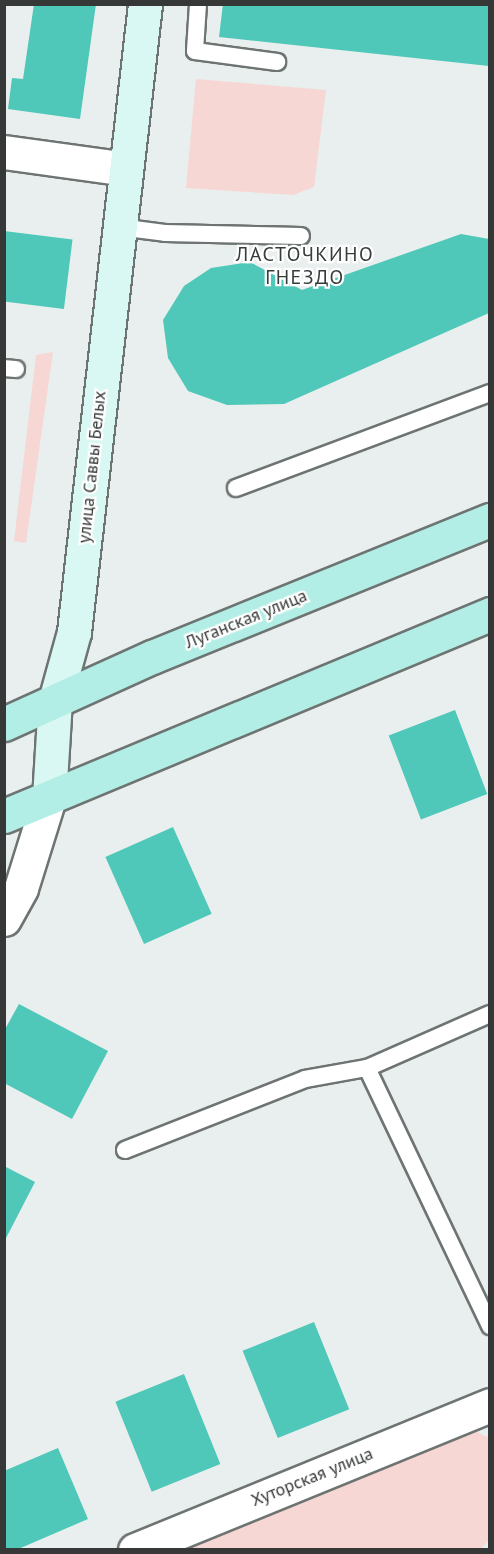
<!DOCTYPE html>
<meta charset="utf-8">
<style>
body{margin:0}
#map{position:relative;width:494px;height:1554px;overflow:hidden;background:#e8efee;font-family:"PT Sans",sans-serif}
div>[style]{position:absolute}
.green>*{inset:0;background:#f7d7d3}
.building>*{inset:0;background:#4fc7b9;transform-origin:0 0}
.roads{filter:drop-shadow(2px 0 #6d7472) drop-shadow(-2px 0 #6d7472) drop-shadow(0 2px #6d7472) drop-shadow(0 -2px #6d7472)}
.lane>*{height:16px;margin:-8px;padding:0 8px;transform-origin:8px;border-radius:8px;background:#fff}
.street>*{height:33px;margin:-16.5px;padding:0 16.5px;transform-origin:16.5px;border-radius:16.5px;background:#fff}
.secondary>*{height:33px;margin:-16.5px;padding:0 16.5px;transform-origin:16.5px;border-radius:16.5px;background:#d9f7f3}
.primary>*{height:33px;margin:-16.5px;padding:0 16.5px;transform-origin:16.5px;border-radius:16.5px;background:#b3eee6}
span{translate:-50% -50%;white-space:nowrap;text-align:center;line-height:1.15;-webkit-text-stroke:4.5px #fff;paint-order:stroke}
.street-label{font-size:18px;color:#353837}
.neighbourhood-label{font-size:20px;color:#373c3b;letter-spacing:1.5px}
.frame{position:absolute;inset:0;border:6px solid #353837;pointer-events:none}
</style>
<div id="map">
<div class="green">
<div style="clip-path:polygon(196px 79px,326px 90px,314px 187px,293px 195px,186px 188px)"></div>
<div style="clip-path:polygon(53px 352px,26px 543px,14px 541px,36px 355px)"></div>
<div style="clip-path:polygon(473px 1430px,489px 1438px,489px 1540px,481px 1549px,182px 1549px)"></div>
</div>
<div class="building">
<div style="clip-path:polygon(34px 4px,96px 4px,80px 119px,8px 109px,12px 78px,23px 79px)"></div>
<div style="clip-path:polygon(223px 4px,489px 4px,489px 66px,219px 37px)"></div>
<div style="left:4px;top:231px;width:69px;height:70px;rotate:7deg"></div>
<div style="clip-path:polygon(461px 234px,489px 239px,489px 313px,284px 404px,227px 405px,188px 391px,168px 358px,163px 320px,184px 286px,211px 268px,250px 262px,302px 290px)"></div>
<div style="left:455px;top:710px;width:90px;height:71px;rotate:69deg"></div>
<div style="left:173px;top:827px;width:95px;height:74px;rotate:66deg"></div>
<div style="clip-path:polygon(19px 1004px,108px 1051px,72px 1119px,4px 1083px,4px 1031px)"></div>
<div style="clip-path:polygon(4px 1166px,35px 1182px,4px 1242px)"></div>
<div style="left:314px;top:1322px;width:94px;height:77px;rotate:68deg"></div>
<div style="left:184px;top:1374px;width:97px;height:74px;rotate:68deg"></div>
<div style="clip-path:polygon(58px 1448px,88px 1519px,16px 1550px,4px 1550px,4px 1471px)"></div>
</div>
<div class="roads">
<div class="lane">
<div style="left:198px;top:4px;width:47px;rotate:93.7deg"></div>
<div style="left:195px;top:51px;width:83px;rotate:7.6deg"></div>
<div style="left:119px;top:227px;width:46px;rotate:7.4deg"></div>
<div style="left:165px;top:233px;width:136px;rotate:1.3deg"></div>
<div style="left:4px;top:368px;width:12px;rotate:5deg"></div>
<div style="left:236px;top:488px;width:271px;rotate:-20.5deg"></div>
<div style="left:367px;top:1068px;width:134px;rotate:-23.7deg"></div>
<div style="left:125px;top:1150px;width:193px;rotate:-21.5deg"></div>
<div style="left:305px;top:1079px;width:63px;rotate:-10.1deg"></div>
<div style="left:367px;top:1068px;width:286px;rotate:64.5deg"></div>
</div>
<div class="street">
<div style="left:4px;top:152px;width:123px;rotate:7.9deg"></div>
<div style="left:4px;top:919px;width:35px;rotate:-61deg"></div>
<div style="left:21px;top:888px;width:94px;rotate:-72.7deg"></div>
<div style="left:135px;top:1550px;width:383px;rotate:-22.2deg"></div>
</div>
<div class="secondary">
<div style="left:49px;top:798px;width:97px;rotate:-86.5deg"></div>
<div style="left:55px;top:701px;width:72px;rotate:-74.6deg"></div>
<div style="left:74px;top:632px;width:632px;rotate:-83.55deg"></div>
</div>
<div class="primary">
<div style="left:4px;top:724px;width:162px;rotate:-24.4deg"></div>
<div style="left:152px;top:657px;width:365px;rotate:-22.1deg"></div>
<div style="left:4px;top:816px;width:526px;rotate:-22.57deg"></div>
</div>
</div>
<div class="street-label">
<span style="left:92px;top:467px;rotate:-84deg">улица Саввы Белых</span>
<span style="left:246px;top:619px;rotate:-22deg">Луганская улица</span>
<span style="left:312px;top:1477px;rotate:-22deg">Хуторская улица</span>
</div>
<div class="neighbourhood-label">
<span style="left:305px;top:266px">ЛАСТОЧКИНО<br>ГНЕЗДО</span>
</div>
<div class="frame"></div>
</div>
